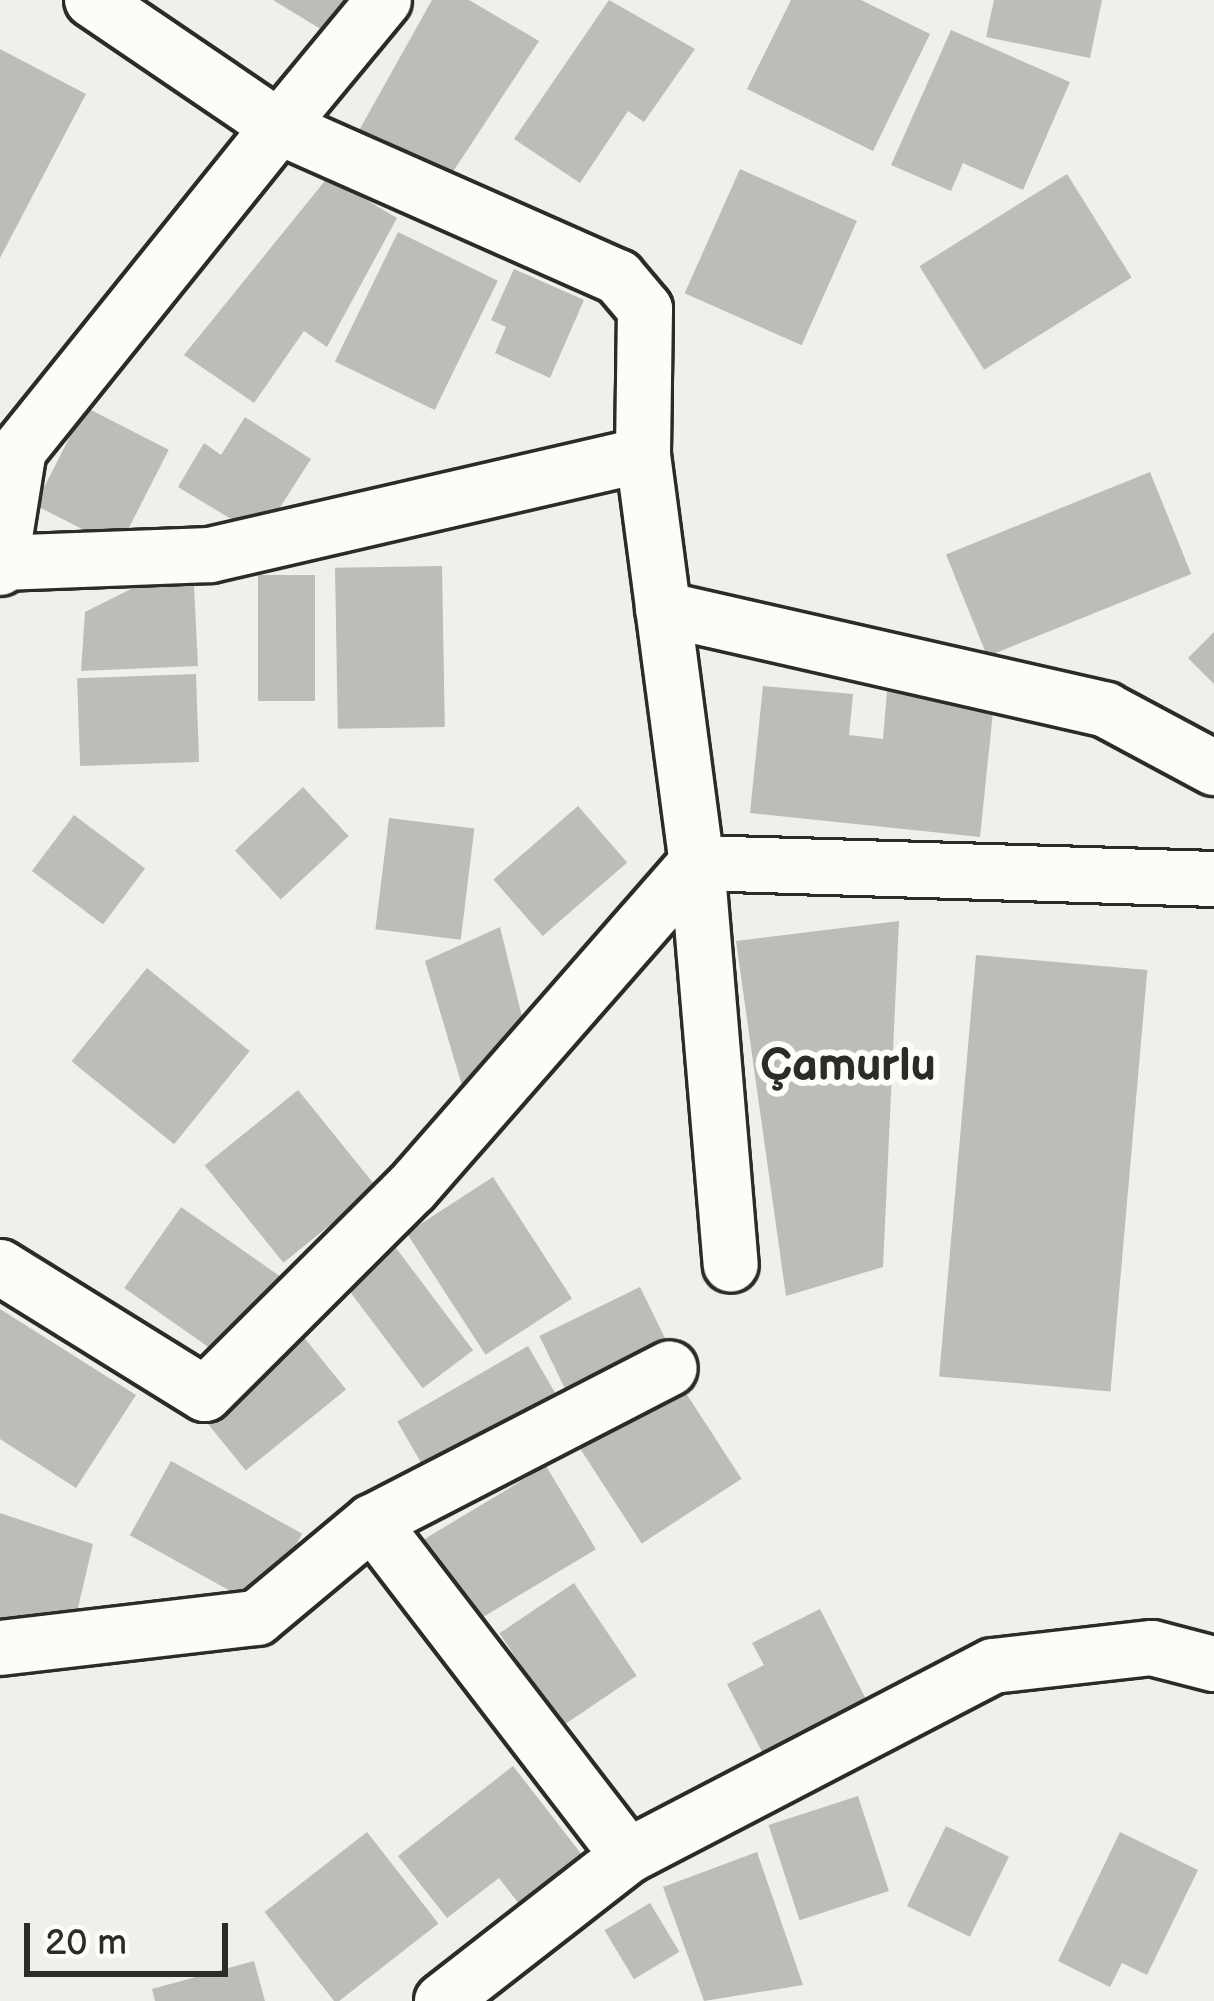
<!DOCTYPE html>
<meta charset="utf-8">
<style>
body{margin:0}
#map{position:relative;width:1214px;height:2001px;overflow:hidden;background:#f0efeb;font-family:"Balsamiq Sans",sans-serif}
div>[style]{position:absolute}
.building>*{inset:0;background:#bdbcb8;transform-origin:0 0}
.roads{filter:drop-shadow(3px 0 #2b2b2b) drop-shadow(-3px 0 #2b2b2b) drop-shadow(0 3px #2b2b2b) drop-shadow(0 -3px #2b2b2b)}
.minor>*{height:54px;margin:-27px;padding:0 27px;transform-origin:27px;border-radius:27px;background:#fdfcf7}
span{translate:-50% -50%;white-space:nowrap;text-align:center;line-height:1.15;-webkit-text-stroke:12px #fdfcf7;paint-order:stroke}
.district-label{font-size:45px;color:#2b2b2b;font-weight:700}
.scale{position:absolute;left:24px;top:1923px;width:204px;height:54px;box-sizing:border-box;border:6px solid #2b2b2b;border-top:0;padding-left:15px;font-size:36px;line-height:42px;white-space:nowrap;color:#2b2b2b;-webkit-text-stroke:9px #fdfcf7;paint-order:stroke}
</style>
<div id="map">
<div class="building">
<div style="clip-path:polygon(273px 0,355px 0,332px 36px)"></div>
<div style="clip-path:polygon(432px 0,469px 0,539px 41px,439px 193px,352px 143px)"></div>
<div style="clip-path:polygon(609px 0,695px 49px,644px 122px,628px 111px,580px 183px,514px 139px)"></div>
<div style="clip-path:polygon(791px 0,861px 0,930px 34px,873px 151px,747px 89px)"></div>
<div style="clip-path:polygon(994px 0,1102px 0,1090px 58px,986px 37px)"></div>
<div style="clip-path:polygon(951px 30px,1070px 82px,1023px 190px,963px 163px,951px 191px,891px 165px)"></div>
<div style="clip-path:polygon(0 49px,86px 94px,0 258px)"></div>
<div style="left:740px;top:169px;width:128px;height:136px;rotate:24deg"></div>
<div style="left:1067px;top:174px;width:122px;height:174px;rotate:58deg"></div>
<div style="clip-path:polygon(328px 177px,397px 218px,327px 347px,304px 331px,254px 403px,184px 355px)"></div>
<div style="left:398px;top:232px;width:111px;height:144px;rotate:26deg"></div>
<div style="clip-path:polygon(514px 269px,584px 300px,550px 378px,495px 353px,506px 327px,491px 320px)"></div>
<div style="left:85px;top:407px;width:94px;height:110px;rotate:27deg"></div>
<div style="clip-path:polygon(245px 417px,311px 459px,261px 537px,178px 487px,204px 443px,221px 455px)"></div>
<div style="left:1150px;top:472px;width:110px;height:220px;rotate:68deg"></div>
<div style="left:442px;top:566px;width:161px;height:107px;rotate:89deg"></div>
<div style="left:258px;top:575px;width:57px;height:126px"></div>
<div style="clip-path:polygon(194px 586px,198px 666px,81px 671px,85px 612px,133px 588px)"></div>
<div style="clip-path:polygon(1214px 632px,1214px 684px,1188px 658px)"></div>
<div style="left:196px;top:674px;width:88px;height:119px;rotate:88deg"></div>
<div style="clip-path:polygon(763px 686px,853px 694px,849px 735px,883px 739px,887px 691px,994px 702px,980px 837px,750px 813px)"></div>
<div style="left:303px;top:787px;width:67px;height:93px;rotate:47deg"></div>
<div style="left:578px;top:806px;width:75px;height:112px;rotate:49deg"></div>
<div style="left:74px;top:815px;width:89px;height:70px;rotate:37deg"></div>
<div style="left:389px;top:818px;width:86px;height:112px;rotate:7deg"></div>
<div style="clip-path:polygon(899px 921px,883px 1267px,786px 1296px,736px 941px)"></div>
<div style="clip-path:polygon(500px 927px,524px 1025px,463px 1089px,425px 961px)"></div>
<div style="left:976px;top:955px;width:172px;height:423px;rotate:5deg"></div>
<div style="left:147px;top:968px;width:132px;height:120px;rotate:39deg"></div>
<div style="left:298px;top:1090px;width:125px;height:120px;rotate:51deg"></div>
<div style="left:493px;top:1177px;width:145px;height:103px;rotate:57deg"></div>
<div style="left:181px;top:1207px;width:128px;height:99px;rotate:35deg"></div>
<div style="left:393px;top:1244px;width:133px;height:63px;rotate:53deg"></div>
<div style="left:640px;top:1287px;width:69px;height:112px;rotate:64deg"></div>
<div style="clip-path:polygon(0 1309px,136px 1395px,76px 1488px,0 1439px)"></div>
<div style="left:302px;top:1335px;width:70px;height:129px;rotate:51deg"></div>
<div style="left:528px;top:1346px;width:70px;height:151px;rotate:60deg"></div>
<div style="left:680px;top:1384px;width:113px;height:119px;rotate:57deg"></div>
<div style="left:171px;top:1461px;width:150px;height:85px;rotate:29deg"></div>
<div style="left:546px;top:1466px;width:97px;height:149px;rotate:59deg"></div>
<div style="clip-path:polygon(0 1513px,93px 1544px,73px 1629px,0 1631px)"></div>
<div style="left:574px;top:1583px;width:112px;height:90px;rotate:56deg"></div>
<div style="clip-path:polygon(820px 1609px,873px 1713px,770px 1767px,727px 1684px,764px 1665px,752px 1643px)"></div>
<div style="clip-path:polygon(513px 1766px,586px 1860px,523px 1909px,499px 1878px,447px 1918px,398px 1856px)"></div>
<div style="left:858px;top:1796px;width:100px;height:94px;rotate:72deg"></div>
<div style="left:946px;top:1826px;width:70px;height:89px;rotate:26deg"></div>
<div style="left:367px;top:1832px;width:116px;height:130px;rotate:52deg"></div>
<div style="clip-path:polygon(1120px 1832px,1198px 1870px,1147px 1975px,1122px 1963px,1110px 1987px,1058px 1961px)"></div>
<div style="clip-path:polygon(757px 1852px,803px 1985px,704px 2001px,663px 1887px)"></div>
<div style="left:650px;top:1903px;width:57px;height:53px;rotate:59deg"></div>
<div style="clip-path:polygon(254px 1961px,265px 2001px,155px 2001px,152px 1989px)"></div>
</div>
<div class="roads">
<div class="minor">
<div style="left:384px;top:0;width:165px;rotate:129.6deg"></div>
<div style="left:279px;top:127px;width:371px;rotate:23.9deg"></div>
<div style="left:618px;top:277px;width:42px;rotate:49.8deg"></div>
<div style="left:645px;top:309px;width:146px;rotate:90.8deg"></div>
<div style="left:643px;top:455px;width:412px;rotate:82.5deg"></div>
<div style="left:697px;top:863px;width:517px;rotate:1.77deg"></div>
<div style="left:0;top:563px;width:210px;rotate:-2.2deg"></div>
<div style="left:210px;top:555px;width:444px;rotate:-13deg"></div>
<div style="left:0;top:568px;width:120px;rotate:-80.9deg"></div>
<div style="left:19px;top:450px;width:415px;rotate:-51.2deg"></div>
<div style="left:279px;top:127px;width:226px;rotate:-145.8deg"></div>
<div style="left:663px;top:609px;width:454px;rotate:12.8deg"></div>
<div style="left:1106px;top:710px;width:123px;rotate:28.2deg"></div>
<div style="left:697px;top:863px;width:403px;rotate:85.2deg"></div>
<div style="left:0;top:1267px;width:241px;rotate:31.8deg"></div>
<div style="left:205px;top:1394px;width:292px;rotate:-44.9deg"></div>
<div style="left:412px;top:1188px;width:432px;rotate:-48.8deg"></div>
<div style="left:372px;top:1522px;width:335px;rotate:-27.3deg"></div>
<div style="left:0;top:1648px;width:259px;rotate:-6.7deg"></div>
<div style="left:257px;top:1618px;width:150px;rotate:-39.9deg"></div>
<div style="left:372px;top:1522px;width:421px;rotate:52.5deg"></div>
<div style="left:442px;top:2001px;width:236px;rotate:-37.9deg"></div>
<div style="left:628px;top:1856px;width:411px;rotate:-27.5deg"></div>
<div style="left:993px;top:1666px;width:160px;rotate:-6.5deg"></div>
<div style="left:1152px;top:1648px;width:64px;rotate:14.5deg"></div>
</div>
</div>
<div class="district-label">
<span style="left:848px;top:1067px">Çamurlu</span>
</div>
<div class="scale">20 m</div>
</div>
